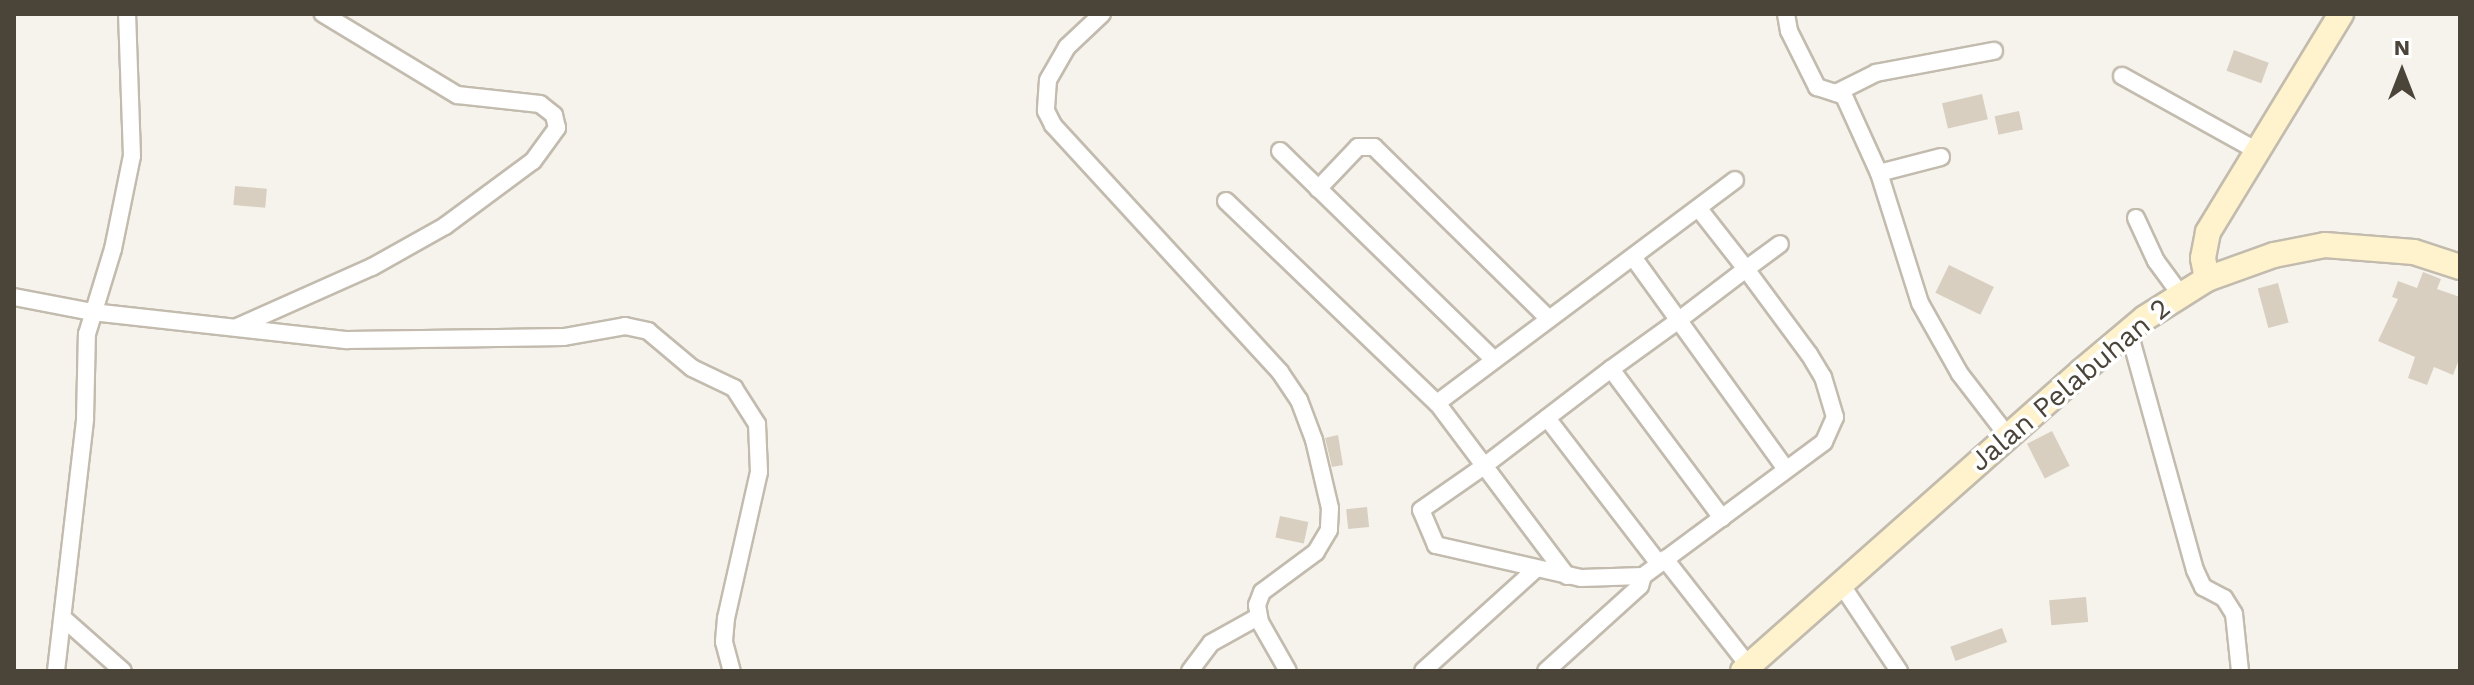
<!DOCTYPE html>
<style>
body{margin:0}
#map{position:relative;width:2474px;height:685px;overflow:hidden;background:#f6f3ec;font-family:"Work Sans",sans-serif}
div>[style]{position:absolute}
.building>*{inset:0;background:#d8cfc1;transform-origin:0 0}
.roads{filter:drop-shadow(2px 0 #c2bbae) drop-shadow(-2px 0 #c2bbae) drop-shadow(0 2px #c2bbae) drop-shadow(0 -2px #c2bbae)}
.street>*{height:16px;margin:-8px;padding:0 8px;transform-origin:8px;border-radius:8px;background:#fff}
.secondary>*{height:24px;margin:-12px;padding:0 12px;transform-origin:12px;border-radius:12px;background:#fff3cd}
span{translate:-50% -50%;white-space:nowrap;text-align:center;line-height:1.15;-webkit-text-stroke:7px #fff;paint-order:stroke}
.street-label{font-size:28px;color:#4b4439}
.frame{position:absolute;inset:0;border:16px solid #4b4439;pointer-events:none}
.north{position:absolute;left:2362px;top:32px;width:80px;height:80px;-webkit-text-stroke:6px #fff;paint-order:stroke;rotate:0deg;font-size:22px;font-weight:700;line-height:32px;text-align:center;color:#4b4439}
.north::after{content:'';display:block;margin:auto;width:28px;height:36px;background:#4b4439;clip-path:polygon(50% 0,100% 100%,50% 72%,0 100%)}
</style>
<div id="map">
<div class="building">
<div style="left:2234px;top:50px;width:37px;height:22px;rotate:20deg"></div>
<div style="left:1982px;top:94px;width:26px;height:41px;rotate:77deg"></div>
<div style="left:2019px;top:111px;width:19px;height:25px;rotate:78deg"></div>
<div style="left:235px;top:186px;width:32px;height:19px;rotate:5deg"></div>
<div style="left:1949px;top:265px;width:50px;height:31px;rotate:26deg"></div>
<div style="clip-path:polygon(2423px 272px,2441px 279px,2437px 289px,2460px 297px,2460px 357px,2453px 375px,2434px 367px,2427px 385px,2408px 378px,2415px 357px,2378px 341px,2398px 299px,2392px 297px,2398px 281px,2417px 288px)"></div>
<div style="left:2278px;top:283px;width:41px;height:21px;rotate:75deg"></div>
<div style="left:2052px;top:431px;width:39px;height:28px;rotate:63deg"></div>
<div style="clip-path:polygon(1338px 435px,1343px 465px,1332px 467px,1325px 438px)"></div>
<div style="left:1367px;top:507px;width:20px;height:21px;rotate:84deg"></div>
<div style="left:1280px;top:516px;width:29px;height:22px;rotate:12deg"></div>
<div style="left:2086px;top:597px;width:25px;height:37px;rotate:85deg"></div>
<div style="left:2002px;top:628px;width:15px;height:55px;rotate:70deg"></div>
</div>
<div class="roads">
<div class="street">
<div style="left:1102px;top:14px;width:48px;rotate:136.7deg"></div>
<div style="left:1067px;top:47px;width:38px;rotate:120deg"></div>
<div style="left:1048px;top:80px;width:31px;rotate:94deg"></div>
<div style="left:1046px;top:111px;width:16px;rotate:63deg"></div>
<div style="left:1053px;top:125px;width:335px;rotate:47.4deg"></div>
<div style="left:1280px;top:372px;width:34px;rotate:56deg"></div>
<div style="left:1299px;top:400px;width:43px;rotate:69.4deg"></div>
<div style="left:1314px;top:440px;width:70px;rotate:76.8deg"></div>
<div style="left:1330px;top:508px;width:22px;rotate:93deg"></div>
<div style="left:1329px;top:530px;width:26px;rotate:121deg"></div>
<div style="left:1316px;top:552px;width:67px;rotate:143.5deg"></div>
<div style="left:1262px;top:592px;width:14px;rotate:111deg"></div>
<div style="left:1257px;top:605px;width:17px;rotate:80deg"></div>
<div style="left:1260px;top:622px;width:56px;rotate:60.3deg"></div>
<div style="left:1786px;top:14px;width:17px;rotate:80deg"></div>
<div style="left:1789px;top:31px;width:63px;rotate:63.4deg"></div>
<div style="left:1817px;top:87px;width:28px;rotate:18deg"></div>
<div style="left:1844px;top:96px;width:85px;rotate:65.6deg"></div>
<div style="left:2122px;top:76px;width:157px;rotate:29deg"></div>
<div style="left:1836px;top:93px;width:45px;rotate:-26.6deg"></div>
<div style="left:1876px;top:73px;width:120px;rotate:-10.6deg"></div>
<div style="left:1280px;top:151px;width:299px;rotate:44.3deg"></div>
<div style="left:1941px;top:157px;width:64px;rotate:165.5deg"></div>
<div style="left:1879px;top:173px;width:136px;rotate:72.5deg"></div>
<div style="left:1920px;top:303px;width:81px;rotate:60.6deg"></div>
<div style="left:1960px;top:374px;width:77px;rotate:52.4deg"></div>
<div style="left:1318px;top:189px;width:58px;rotate:-46.4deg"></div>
<div style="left:1358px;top:147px;width:16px"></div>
<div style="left:1374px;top:147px;width:245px;rotate:44.5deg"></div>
<div style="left:1226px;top:201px;width:292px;rotate:43.8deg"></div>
<div style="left:1699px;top:209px;width:76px;rotate:51.9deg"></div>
<div style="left:1746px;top:269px;width:106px;rotate:53.5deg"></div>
<div style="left:1809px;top:354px;width:27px;rotate:59deg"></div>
<div style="left:1823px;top:377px;width:42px;rotate:73.3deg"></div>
<div style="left:1835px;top:417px;width:27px;rotate:114deg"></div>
<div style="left:1824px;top:442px;width:225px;rotate:143.5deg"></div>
<div style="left:1643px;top:576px;width:62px;rotate:178.2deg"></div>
<div style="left:1581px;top:578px;width:149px;rotate:-167.2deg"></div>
<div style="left:1436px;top:545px;width:38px;rotate:-113deg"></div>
<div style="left:1421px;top:510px;width:77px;rotate:-34.9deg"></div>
<div style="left:1484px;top:466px;width:160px;rotate:-37.4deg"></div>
<div style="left:1611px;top:369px;width:84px;rotate:-35.8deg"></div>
<div style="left:1679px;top:320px;width:84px;rotate:-37.3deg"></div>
<div style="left:1746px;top:269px;width:42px;rotate:-36.3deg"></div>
<div style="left:2136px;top:218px;width:47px;rotate:65.1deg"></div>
<div style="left:2156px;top:261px;width:42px;rotate:53.7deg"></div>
<div style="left:1633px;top:257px;width:260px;rotate:54.2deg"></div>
<div style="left:14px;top:297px;width:79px;rotate:10.9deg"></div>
<div style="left:92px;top:312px;width:257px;rotate:6.3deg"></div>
<div style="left:347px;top:340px;width:217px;rotate:-0.8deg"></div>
<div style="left:564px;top:337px;width:62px;rotate:-10.2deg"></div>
<div style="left:625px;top:326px;width:24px;rotate:12deg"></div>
<div style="left:648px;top:331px;width:57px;rotate:40.1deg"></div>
<div style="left:692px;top:368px;width:47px;rotate:25.5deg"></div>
<div style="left:734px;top:388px;width:43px;rotate:57.4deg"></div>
<div style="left:757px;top:424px;width:48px;rotate:87.6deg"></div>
<div style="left:759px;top:472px;width:150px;rotate:102.7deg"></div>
<div style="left:726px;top:618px;width:24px;rotate:95deg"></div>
<div style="left:724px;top:642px;width:30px;rotate:75deg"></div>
<div style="left:237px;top:327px;width:148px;rotate:-24deg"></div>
<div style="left:372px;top:267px;width:84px;rotate:-29.3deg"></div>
<div style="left:445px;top:226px;width:109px;rotate:-36.5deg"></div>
<div style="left:533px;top:161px;width:41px;rotate:-54deg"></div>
<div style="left:557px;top:128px;width:13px;rotate:-103deg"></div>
<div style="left:554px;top:115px;width:18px;rotate:-142deg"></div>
<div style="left:540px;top:104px;width:83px;rotate:-173.8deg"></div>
<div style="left:457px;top:95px;width:157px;rotate:-148.8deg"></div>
<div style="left:2129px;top:332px;width:247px;rotate:74.5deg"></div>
<div style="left:2195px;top:570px;width:19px;rotate:65deg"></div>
<div style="left:2203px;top:587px;width:24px;rotate:28deg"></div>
<div style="left:2224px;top:598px;width:19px;rotate:58deg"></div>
<div style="left:2234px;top:614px;width:57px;rotate:84deg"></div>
<div style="left:1611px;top:369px;width:186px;rotate:53.3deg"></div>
<div style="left:1547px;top:418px;width:184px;rotate:52.5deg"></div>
<div style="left:1665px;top:559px;width:136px;rotate:51.9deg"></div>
<div style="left:1567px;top:576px;width:216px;rotate:-126.9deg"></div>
<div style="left:1437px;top:403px;width:372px;rotate:-36.8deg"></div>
<div style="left:1841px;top:584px;width:105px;rotate:56.3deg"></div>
<div style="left:63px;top:618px;width:80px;rotate:41.5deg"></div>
<div style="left:56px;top:671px;width:254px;rotate:-83.4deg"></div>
<div style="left:85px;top:419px;width:85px;rotate:-88.7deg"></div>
<div style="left:87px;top:334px;width:89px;rotate:-73deg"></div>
<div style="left:113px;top:249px;width:95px;rotate:-78.5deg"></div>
<div style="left:132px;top:156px;width:142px;rotate:-92deg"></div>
<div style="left:1190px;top:671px;width:35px;rotate:-53deg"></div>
<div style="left:1211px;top:643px;width:54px;rotate:-29deg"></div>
<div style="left:1423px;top:671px;width:152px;rotate:-42.1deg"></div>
<div style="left:1546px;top:671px;width:127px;rotate:-42.1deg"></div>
<div style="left:1640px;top:586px;width:10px;rotate:-73deg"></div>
</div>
<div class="secondary">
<div style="left:2207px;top:279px;width:21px;rotate:-101deg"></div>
<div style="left:2203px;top:258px;width:26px;rotate:-79deg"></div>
<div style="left:2208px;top:232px;width:255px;rotate:-58.6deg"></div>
<div style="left:1743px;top:671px;width:453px;rotate:-41.5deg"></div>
<div style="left:2082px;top:371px;width:82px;rotate:-40.1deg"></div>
<div style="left:2145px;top:318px;width:73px;rotate:-32.2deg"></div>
<div style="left:2207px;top:279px;width:71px;rotate:-19.7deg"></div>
<div style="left:2274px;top:255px;width:52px;rotate:-11.1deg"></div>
<div style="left:2325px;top:245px;width:89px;rotate:4.5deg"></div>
<div style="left:2414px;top:252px;width:48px;rotate:18.1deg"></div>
</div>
</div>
<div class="street-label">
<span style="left:2070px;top:385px;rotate:-40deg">Jalan Pelabuhan 2</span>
</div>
<div class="frame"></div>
<div class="north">N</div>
</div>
